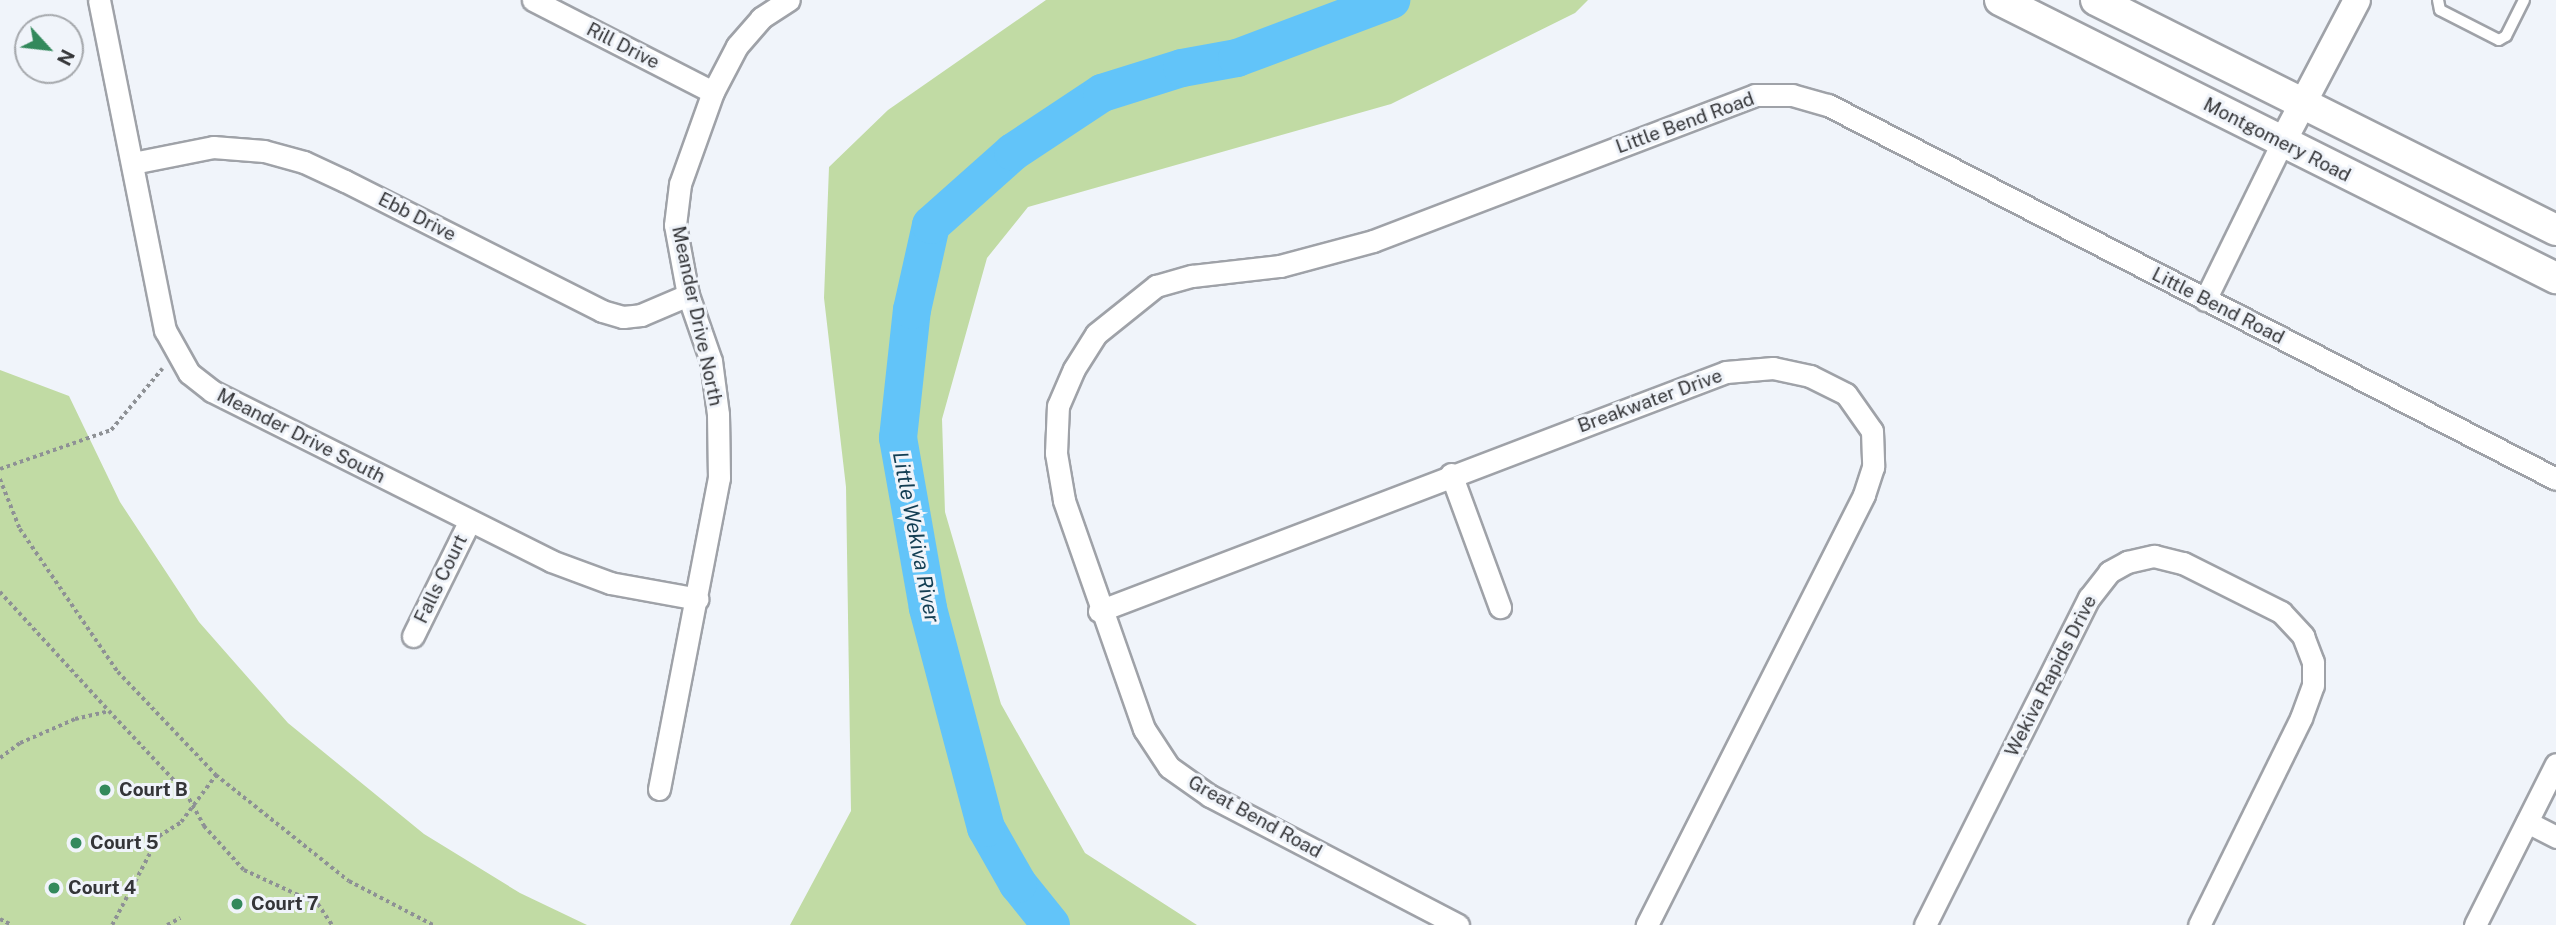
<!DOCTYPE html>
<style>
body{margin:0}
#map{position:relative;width:2556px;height:925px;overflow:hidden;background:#f0f4fa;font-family:"Public Sans",sans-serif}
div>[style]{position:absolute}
.green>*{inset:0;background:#c1dba4}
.river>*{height:38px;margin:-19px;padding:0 19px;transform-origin:19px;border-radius:19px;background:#62c4f9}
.path>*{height:3.5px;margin-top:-1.75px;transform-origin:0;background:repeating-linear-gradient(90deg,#8e9195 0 3.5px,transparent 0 7px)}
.roads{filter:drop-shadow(2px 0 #9fa2a8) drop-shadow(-2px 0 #9fa2a8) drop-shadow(0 2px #9fa2a8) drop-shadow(0 -2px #9fa2a8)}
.service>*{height:10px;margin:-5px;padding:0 5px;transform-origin:5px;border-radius:5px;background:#fff}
.minor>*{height:21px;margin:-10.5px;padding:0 10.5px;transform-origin:10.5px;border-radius:10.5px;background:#fff}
.tertiary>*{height:26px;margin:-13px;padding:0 13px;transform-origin:13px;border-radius:13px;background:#fff}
.secondary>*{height:30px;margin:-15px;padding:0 15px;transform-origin:15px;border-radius:15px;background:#fff}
.dots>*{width:19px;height:19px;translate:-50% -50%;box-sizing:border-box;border:4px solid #f0f4fa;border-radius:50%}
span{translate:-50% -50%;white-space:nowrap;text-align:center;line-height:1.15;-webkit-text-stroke:6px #f0f4fa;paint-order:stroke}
.street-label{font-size:19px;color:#343538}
.poi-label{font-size:19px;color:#343538;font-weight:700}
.left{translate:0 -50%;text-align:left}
.water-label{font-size:21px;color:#133e53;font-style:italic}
.north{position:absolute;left:14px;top:14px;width:70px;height:70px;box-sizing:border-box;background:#f0f4fa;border:2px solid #a5a8ac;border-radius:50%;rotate:117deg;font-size:19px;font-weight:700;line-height:28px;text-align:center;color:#343538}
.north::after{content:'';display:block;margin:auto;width:24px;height:32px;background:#33895c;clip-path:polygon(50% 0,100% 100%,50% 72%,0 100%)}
</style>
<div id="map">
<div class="green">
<div style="clip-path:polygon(1046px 0,1588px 0,1575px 13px,1391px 104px,1028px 207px,987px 258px,942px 419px,945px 512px,1001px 704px,1085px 853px,1197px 925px,790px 925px,851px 811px,846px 487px,824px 298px,829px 167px,888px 110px)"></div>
<div style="clip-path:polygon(0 370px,69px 396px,120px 502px,199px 622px,288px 723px,424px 834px,520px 893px,587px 925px,0 925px)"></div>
</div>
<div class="river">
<div style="left:1051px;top:925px;width:53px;rotate:-128.8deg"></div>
<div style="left:1018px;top:884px;width:64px;rotate:-119.7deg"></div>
<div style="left:986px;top:828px;width:228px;rotate:-104.8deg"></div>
<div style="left:928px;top:608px;width:173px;rotate:-100deg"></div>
<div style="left:898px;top:438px;width:129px;rotate:-83.8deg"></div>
<div style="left:912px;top:310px;width:87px;rotate:-77.4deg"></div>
<div style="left:931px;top:225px;width:110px;rotate:-41.7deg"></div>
<div style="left:1013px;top:152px;width:107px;rotate:-33.5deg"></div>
<div style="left:1102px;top:93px;width:84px;rotate:-17.4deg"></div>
<div style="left:1182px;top:68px;width:56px;rotate:-10.3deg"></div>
<div style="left:1237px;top:58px;width:165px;rotate:-20.6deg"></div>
</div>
<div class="path">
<div style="left:0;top:469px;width:118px;rotate:-19.4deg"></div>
<div style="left:111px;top:430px;width:80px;rotate:-50.1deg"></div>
<div style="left:0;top:479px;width:54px;rotate:68.2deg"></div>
<div style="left:20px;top:529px;width:173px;rotate:55.6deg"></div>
<div style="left:118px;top:672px;width:142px;rotate:46.4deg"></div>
<div style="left:216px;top:775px;width:170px;rotate:38.6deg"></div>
<div style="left:349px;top:881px;width:95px;rotate:27.6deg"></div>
<div style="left:0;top:592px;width:161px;rotate:47.5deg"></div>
<div style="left:0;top:758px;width:25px;rotate:-37deg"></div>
<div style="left:20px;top:743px;width:60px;rotate:-23.6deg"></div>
<div style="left:75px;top:719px;width:35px;rotate:-13deg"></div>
<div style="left:109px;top:711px;width:112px;rotate:46.8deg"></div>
<div style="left:186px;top:793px;width:38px;rotate:61deg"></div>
<div style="left:204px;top:826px;width:59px;rotate:47.7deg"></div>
<div style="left:244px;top:870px;width:81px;rotate:24.7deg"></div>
<div style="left:318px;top:904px;width:25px;rotate:56deg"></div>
<div style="left:0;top:919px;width:13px;rotate:27deg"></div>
<div style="left:112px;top:925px;width:101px;rotate:-62.2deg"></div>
<div style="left:159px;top:836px;width:26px;rotate:-32deg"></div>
<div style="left:181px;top:822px;width:59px;rotate:-53.3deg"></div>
<div style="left:167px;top:925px;width:15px;rotate:-28deg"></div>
</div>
<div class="roads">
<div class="service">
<div style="left:2438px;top:0;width:10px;rotate:79deg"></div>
<div style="left:2440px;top:10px;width:66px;rotate:27deg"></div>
<div style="left:2499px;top:40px;width:8px;rotate:-30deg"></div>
<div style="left:2506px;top:36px;width:40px;rotate:-63.4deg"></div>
</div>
<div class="minor">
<div style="left:99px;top:0;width:337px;rotate:78.7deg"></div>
<div style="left:165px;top:330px;width:49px;rotate:60.8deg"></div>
<div style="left:189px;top:373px;width:29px;rotate:38deg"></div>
<div style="left:212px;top:391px;width:379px;rotate:26.6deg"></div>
<div style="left:551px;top:561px;width:63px;rotate:20.4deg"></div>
<div style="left:610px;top:583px;width:89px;rotate:10.3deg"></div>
<div style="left:533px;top:0;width:202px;rotate:27.1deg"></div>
<div style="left:133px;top:163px;width:82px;rotate:-11.3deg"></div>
<div style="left:213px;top:147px;width:51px;rotate:4.5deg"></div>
<div style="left:264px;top:151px;width:41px;rotate:15.4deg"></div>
<div style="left:304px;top:162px;width:45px;rotate:24.9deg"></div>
<div style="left:345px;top:181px;width:288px;rotate:26.8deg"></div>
<div style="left:602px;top:311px;width:22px;rotate:16deg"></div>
<div style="left:623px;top:317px;width:18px;rotate:-6deg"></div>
<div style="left:641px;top:315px;width:51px;rotate:-23.1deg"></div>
<div style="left:2205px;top:300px;width:175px;rotate:-63.9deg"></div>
<div style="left:1451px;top:474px;width:142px;rotate:69.8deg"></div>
<div style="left:1099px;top:611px;width:671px;rotate:-20.87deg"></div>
<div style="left:1726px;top:372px;width:47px;rotate:-4.9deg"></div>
<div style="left:1773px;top:368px;width:38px;rotate:12deg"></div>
<div style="left:1810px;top:376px;width:40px;rotate:26.6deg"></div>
<div style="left:1846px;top:394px;width:45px;rotate:54.9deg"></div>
<div style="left:1872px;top:431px;width:36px;rotate:88deg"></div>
<div style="left:1873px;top:467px;width:29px;rotate:108deg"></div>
<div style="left:1864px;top:495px;width:482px;rotate:116.8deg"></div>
<div style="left:413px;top:636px;width:127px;rotate:-63.8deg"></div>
<div style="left:659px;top:789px;width:317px;rotate:-79.1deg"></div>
<div style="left:719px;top:478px;width:64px;rotate:-90.9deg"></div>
<div style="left:718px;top:414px;width:53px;rotate:-97.5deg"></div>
<div style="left:711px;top:361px;width:70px;rotate:-109.2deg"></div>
<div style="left:688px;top:295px;width:71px;rotate:-100.5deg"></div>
<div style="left:675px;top:225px;width:41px;rotate:-83deg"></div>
<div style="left:680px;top:184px;width:98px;rotate:-70.3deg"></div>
<div style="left:713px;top:92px;width:52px;rotate:-62.4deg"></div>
<div style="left:737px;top:46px;width:37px;rotate:-49deg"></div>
<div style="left:761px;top:18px;width:33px;rotate:-33deg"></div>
<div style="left:2527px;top:822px;width:33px;rotate:27deg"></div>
<div style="left:1458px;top:925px;width:280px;rotate:-152.5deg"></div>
<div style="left:1210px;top:796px;width:50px;rotate:-144.7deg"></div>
<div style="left:1169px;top:767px;width:45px;rotate:-123.3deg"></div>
<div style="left:1144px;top:729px;width:243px;rotate:-109.3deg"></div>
<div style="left:1064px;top:500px;width:48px;rotate:-99.7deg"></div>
<div style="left:1056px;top:453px;width:47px;rotate:-87.6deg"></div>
<div style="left:1058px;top:406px;width:40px;rotate:-66.6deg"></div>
<div style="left:1074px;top:369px;width:41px;rotate:-57.8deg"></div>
<div style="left:1096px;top:334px;width:77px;rotate:-38.7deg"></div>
<div style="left:1156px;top:286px;width:37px;rotate:-16deg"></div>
<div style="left:1192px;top:276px;width:89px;rotate:-6.5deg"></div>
<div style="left:1280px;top:266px;width:96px;rotate:-15deg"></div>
<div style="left:1373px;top:241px;width:409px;rotate:-20.9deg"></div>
<div style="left:1755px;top:95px;width:37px"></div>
<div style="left:1792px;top:95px;width:37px;rotate:16deg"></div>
<div style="left:1828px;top:105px;width:818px;rotate:27.19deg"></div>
<div style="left:1925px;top:925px;width:366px;rotate:-63.4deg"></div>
<div style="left:2089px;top:598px;width:33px;rotate:-52deg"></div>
<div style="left:2109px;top:572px;width:21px;rotate:-29deg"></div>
<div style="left:2127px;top:562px;width:28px;rotate:-13deg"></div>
<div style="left:2154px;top:556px;width:30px;rotate:14deg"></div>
<div style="left:2183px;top:563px;width:110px;rotate:26.6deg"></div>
<div style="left:2281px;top:612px;width:33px;rotate:47deg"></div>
<div style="left:2303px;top:636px;width:28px;rotate:69deg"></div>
<div style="left:2313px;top:662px;width:23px;rotate:90deg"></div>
<div style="left:2313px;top:685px;width:35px;rotate:110deg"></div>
<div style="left:2301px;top:718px;width:231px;rotate:116.2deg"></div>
<div style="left:2475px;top:925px;width:180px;rotate:-63.3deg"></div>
</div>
<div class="tertiary">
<div style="left:2282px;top:143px;width:161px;rotate:-62.3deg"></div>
</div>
<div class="secondary">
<div style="left:2000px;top:0;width:622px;rotate:26.57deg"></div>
<div style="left:2096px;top:0;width:514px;rotate:26.57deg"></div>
</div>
</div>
<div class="dots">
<div style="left:105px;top:790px;background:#33895c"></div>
<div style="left:76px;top:843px;background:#33895c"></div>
<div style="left:54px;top:888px;background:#33895c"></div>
<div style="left:237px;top:904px;background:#33895c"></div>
</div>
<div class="street-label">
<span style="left:623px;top:46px;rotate:27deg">Rill Drive</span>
<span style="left:1685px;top:123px;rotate:-20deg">Little Bend Road</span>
<span style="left:2277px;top:140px;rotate:27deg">Montgomery Road</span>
<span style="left:417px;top:217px;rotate:27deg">Ebb Drive</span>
<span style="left:2218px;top:306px;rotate:27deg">Little Bend Road</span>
<span style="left:697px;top:316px;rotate:78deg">Meander Drive North</span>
<span style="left:1650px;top:401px;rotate:-20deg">Breakwater Drive</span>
<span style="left:301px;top:436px;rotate:27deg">Meander Drive South</span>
<span style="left:441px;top:579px;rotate:-64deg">Falls Court</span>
<span style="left:2051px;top:676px;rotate:-63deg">Wekiva Rapids Drive</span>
<span style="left:1255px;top:817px;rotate:29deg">Great Bend Road</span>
</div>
<div class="poi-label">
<span class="left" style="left:119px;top:790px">Court B</span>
<span class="left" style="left:90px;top:843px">Court 5</span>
<span class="left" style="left:68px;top:888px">Court 4</span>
<span class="left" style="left:251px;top:904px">Court 7</span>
</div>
<div class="water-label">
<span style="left:916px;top:537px;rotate:79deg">Little Wekiva River</span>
</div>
<div class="north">N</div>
</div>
